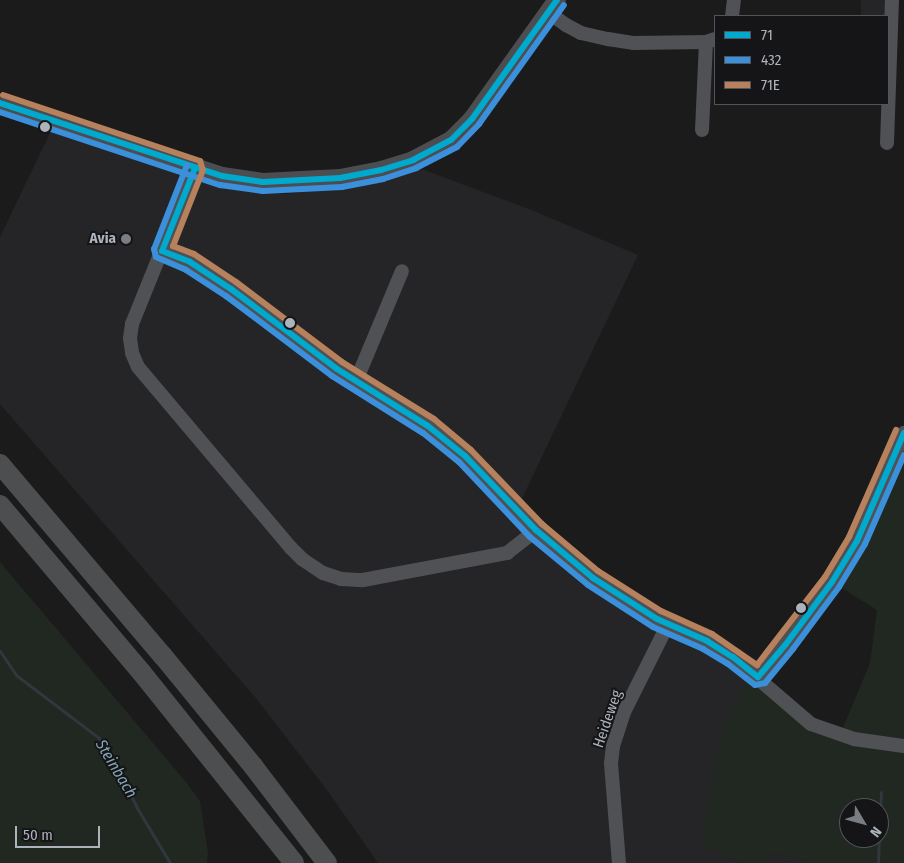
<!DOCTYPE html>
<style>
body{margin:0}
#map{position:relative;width:904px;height:863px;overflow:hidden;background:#1b1b1b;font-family:"Fira Sans Condensed",sans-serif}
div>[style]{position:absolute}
.built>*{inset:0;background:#252527;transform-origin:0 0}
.green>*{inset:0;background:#212821}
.stream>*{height:3px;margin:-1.5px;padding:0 1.5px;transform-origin:1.5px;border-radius:1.5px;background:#2e383d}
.minor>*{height:14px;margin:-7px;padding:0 7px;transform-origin:7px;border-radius:7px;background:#4f5154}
.major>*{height:18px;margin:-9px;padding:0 9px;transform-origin:9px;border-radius:9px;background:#4c4d50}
.highway>*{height:20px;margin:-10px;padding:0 10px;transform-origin:10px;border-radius:10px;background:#4d4e50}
.bus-1>*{height:6px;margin:-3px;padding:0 3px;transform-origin:3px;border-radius:3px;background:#00a9ce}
.bus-2>*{height:6px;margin:-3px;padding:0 3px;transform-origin:3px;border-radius:3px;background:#3a90db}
.bus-3>*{height:6px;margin:-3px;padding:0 3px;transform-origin:3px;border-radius:3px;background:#b6815c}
.dots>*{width:14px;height:14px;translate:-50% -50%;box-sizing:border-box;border:2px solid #151517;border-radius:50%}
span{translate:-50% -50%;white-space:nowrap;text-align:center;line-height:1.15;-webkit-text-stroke:4px #151517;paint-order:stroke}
.poi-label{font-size:15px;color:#adb3bb;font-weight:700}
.right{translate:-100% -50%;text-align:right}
.street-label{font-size:15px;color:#adb3bb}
.water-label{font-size:16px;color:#86a5b5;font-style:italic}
.legend{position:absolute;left:714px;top:15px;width:175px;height:90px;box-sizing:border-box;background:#151517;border:1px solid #525459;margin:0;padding:6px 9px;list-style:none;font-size:15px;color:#adb3bb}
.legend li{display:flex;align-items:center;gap:10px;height:25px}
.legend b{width:25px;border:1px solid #525459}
.north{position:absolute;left:839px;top:798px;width:50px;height:50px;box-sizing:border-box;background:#151517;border:1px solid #525459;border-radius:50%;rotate:127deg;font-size:14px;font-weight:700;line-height:20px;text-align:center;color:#adb3bb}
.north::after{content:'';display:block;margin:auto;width:18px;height:22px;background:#7a7e83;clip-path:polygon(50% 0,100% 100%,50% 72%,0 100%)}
.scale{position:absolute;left:15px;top:826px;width:85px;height:22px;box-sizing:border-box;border:2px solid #adb3bb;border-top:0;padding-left:6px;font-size:15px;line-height:18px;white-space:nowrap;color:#adb3bb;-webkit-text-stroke:4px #151517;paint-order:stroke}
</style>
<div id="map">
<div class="built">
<div style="left:861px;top:0;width:24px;height:16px"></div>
<div style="clip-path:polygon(53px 131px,178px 174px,219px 185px,261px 192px,285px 194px,351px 187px,387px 179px,419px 168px,534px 211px,638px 255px,517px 509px,593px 578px,752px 672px,705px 846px,738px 863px,378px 863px,327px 790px,255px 697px,0 404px,0 237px,50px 133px)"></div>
<div style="clip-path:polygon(773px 853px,805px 860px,808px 863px,763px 863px,764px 859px)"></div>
</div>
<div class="green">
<div style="clip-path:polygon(evenodd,904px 433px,904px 863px,808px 863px,805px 860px,773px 853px,764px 859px,763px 863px,738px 863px,705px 846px,706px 809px,722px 729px,752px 672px,782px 700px,840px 735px,870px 663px,877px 610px,832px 582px,904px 433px,849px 808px,879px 808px,879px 838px,849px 838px,849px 808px)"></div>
<div style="clip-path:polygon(0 562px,185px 781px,200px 801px,208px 853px,207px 863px,0 863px)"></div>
</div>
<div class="stream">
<div style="left:0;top:651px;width:29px;rotate:56deg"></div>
<div style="left:16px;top:675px;width:104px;rotate:37.2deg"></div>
<div style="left:99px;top:738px;width:22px;rotate:54deg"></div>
<div style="left:112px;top:756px;width:58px;rotate:64.3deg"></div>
<div style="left:137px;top:808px;width:64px;rotate:59deg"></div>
<div style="left:879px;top:832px;width:40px;rotate:-87.1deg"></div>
<div style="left:878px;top:863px;width:25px;rotate:-88deg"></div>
</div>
<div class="minor">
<div style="left:548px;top:12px;width:22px;rotate:36deg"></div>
<div style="left:566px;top:25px;width:17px;rotate:28deg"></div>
<div style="left:581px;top:33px;width:28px;rotate:13deg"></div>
<div style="left:608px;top:39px;width:25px;rotate:9deg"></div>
<div style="left:633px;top:43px;width:73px;rotate:-0.8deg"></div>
<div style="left:706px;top:42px;width:9px;rotate:-18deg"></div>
<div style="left:732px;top:16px;width:16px;rotate:-83deg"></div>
<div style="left:702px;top:130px;width:88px;rotate:-87.4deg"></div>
<div style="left:887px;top:143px;width:143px;rotate:-88deg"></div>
<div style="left:195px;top:168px;width:168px;rotate:112deg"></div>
<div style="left:132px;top:324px;width:14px;rotate:98deg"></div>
<div style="left:130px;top:338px;width:15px;rotate:82deg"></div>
<div style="left:132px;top:353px;width:15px;rotate:67deg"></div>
<div style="left:138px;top:367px;width:237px;rotate:49.8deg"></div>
<div style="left:291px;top:548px;width:16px;rotate:45deg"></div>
<div style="left:302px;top:559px;width:25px;rotate:34deg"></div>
<div style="left:323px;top:573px;width:19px;rotate:18deg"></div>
<div style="left:341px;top:579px;width:22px;rotate:3deg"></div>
<div style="left:363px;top:580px;width:147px;rotate:-10.6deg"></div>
<div style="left:507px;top:553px;width:37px;rotate:-38deg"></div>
<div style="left:162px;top:251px;width:30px;rotate:21deg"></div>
<div style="left:190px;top:262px;width:49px;rotate:33.4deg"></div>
<div style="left:231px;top:289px;width:133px;rotate:37deg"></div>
<div style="left:337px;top:369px;width:107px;rotate:32.1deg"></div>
<div style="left:428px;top:426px;width:48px;rotate:39deg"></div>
<div style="left:465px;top:456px;width:103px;rotate:46.2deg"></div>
<div style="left:536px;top:530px;width:75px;rotate:40.1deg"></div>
<div style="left:593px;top:578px;width:76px;rotate:32.6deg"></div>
<div style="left:657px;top:619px;width:55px;rotate:23.7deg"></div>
<div style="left:707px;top:641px;width:31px;rotate:32deg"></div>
<div style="left:733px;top:657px;width:103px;rotate:40.7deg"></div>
<div style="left:811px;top:724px;width:46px;rotate:19.2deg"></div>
<div style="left:854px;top:739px;width:50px;rotate:8deg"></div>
<div style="left:356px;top:381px;width:119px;rotate:-67.3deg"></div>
<div style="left:758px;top:677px;width:43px;rotate:-49.7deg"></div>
<div style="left:786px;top:644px;width:77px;rotate:-53.4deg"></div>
<div style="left:832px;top:582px;width:48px;rotate:-58.6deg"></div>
<div style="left:857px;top:541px;width:118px;rotate:-66.5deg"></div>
<div style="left:619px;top:863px;width:100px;rotate:-94.6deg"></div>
<div style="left:611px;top:763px;width:17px;rotate:-83deg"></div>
<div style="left:613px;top:746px;width:36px;rotate:-72deg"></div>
<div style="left:624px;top:712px;width:98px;rotate:-63.4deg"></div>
</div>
<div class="major">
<div style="left:0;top:103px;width:234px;rotate:18.2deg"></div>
<div style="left:222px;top:176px;width:41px;rotate:8.3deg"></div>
<div style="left:263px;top:182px;width:77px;rotate:-3deg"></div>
<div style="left:340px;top:178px;width:42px;rotate:-11deg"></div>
<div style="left:381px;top:170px;width:34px;rotate:-17deg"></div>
<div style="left:413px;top:160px;width:43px;rotate:-27.8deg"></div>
<div style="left:451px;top:140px;width:30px;rotate:-45deg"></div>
<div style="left:472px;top:119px;width:146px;rotate:-54.5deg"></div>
</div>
<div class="highway">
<div style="left:0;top:464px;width:252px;rotate:49.7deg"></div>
<div style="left:163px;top:656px;width:142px;rotate:50.7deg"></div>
<div style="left:253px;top:766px;width:122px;rotate:52.7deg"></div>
<div style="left:0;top:505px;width:220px;rotate:49.8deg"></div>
<div style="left:142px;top:673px;width:243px;rotate:51.3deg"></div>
</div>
<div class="bus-1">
<div style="left:0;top:103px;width:234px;rotate:18.2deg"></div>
<div style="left:222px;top:176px;width:41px;rotate:8.3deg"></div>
<div style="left:263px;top:182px;width:77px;rotate:-3deg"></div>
<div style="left:340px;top:178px;width:42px;rotate:-11deg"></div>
<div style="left:381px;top:170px;width:34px;rotate:-17deg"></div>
<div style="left:413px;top:160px;width:43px;rotate:-27.8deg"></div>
<div style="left:451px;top:140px;width:30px;rotate:-45deg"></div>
<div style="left:472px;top:119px;width:146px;rotate:-54.5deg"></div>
<div style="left:162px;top:251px;width:30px;rotate:21deg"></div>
<div style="left:190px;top:262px;width:49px;rotate:33.4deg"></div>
<div style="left:231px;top:289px;width:133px;rotate:37deg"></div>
<div style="left:337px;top:369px;width:107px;rotate:32.1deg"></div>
<div style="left:428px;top:426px;width:48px;rotate:39deg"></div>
<div style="left:465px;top:456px;width:103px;rotate:46.2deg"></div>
<div style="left:536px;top:530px;width:75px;rotate:40.1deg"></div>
<div style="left:593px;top:578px;width:76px;rotate:32.6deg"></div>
<div style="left:657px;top:619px;width:55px;rotate:23.7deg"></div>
<div style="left:707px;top:641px;width:31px;rotate:32deg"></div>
<div style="left:733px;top:657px;width:32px;rotate:39deg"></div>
<div style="left:162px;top:251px;width:89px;rotate:-68.3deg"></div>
<div style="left:758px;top:677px;width:43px;rotate:-49.7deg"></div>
<div style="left:786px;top:644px;width:77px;rotate:-53.4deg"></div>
<div style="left:832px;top:582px;width:48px;rotate:-58.6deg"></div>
<div style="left:857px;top:541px;width:118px;rotate:-66.5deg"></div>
</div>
<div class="bus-2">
<div style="left:0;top:112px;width:232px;rotate:18.4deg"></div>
<div style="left:220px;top:185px;width:43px;rotate:7.9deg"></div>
<div style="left:263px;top:191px;width:79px;rotate:-2.9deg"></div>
<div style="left:342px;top:187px;width:42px;rotate:-11deg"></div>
<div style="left:383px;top:179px;width:35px;rotate:-18deg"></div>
<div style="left:416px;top:168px;width:46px;rotate:-27.1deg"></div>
<div style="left:457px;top:147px;width:32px;rotate:-46deg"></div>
<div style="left:479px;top:124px;width:146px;rotate:-54.5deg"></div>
<div style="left:187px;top:165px;width:90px;rotate:111.4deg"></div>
<div style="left:154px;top:249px;width:8px;rotate:76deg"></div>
<div style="left:156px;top:257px;width:33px;rotate:23deg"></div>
<div style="left:186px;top:270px;width:48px;rotate:33deg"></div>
<div style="left:226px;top:296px;width:133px;rotate:37deg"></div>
<div style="left:332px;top:376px;width:107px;rotate:32.1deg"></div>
<div style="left:423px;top:433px;width:46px;rotate:38.9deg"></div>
<div style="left:459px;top:462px;width:103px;rotate:46.6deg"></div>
<div style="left:530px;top:537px;width:75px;rotate:39.6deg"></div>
<div style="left:588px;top:585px;width:77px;rotate:32.9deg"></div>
<div style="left:653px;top:627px;width:55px;rotate:23.7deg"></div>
<div style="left:703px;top:649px;width:29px;rotate:31deg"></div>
<div style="left:728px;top:664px;width:34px;rotate:38deg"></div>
<div style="left:755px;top:685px;width:10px;rotate:-11deg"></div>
<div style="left:765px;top:683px;width:44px;rotate:-50.5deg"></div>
<div style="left:793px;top:649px;width:77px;rotate:-53.4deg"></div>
<div style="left:839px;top:587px;width:50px;rotate:-58.8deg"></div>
<div style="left:865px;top:544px;width:97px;rotate:-66.3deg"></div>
</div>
<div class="bus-3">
<div style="left:3px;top:95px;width:208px;rotate:18.5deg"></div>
<div style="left:200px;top:161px;width:9px;rotate:72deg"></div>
<div style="left:203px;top:170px;width:82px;rotate:111.5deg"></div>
<div style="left:173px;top:246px;width:22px;rotate:21deg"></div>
<div style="left:194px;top:254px;width:50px;rotate:33.7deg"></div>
<div style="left:236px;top:282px;width:133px;rotate:37deg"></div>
<div style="left:342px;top:362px;width:108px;rotate:31.8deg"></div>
<div style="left:434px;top:419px;width:48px;rotate:40deg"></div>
<div style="left:471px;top:450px;width:103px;rotate:46.2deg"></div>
<div style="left:542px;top:524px;width:73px;rotate:40deg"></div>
<div style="left:598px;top:571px;width:75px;rotate:32.4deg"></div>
<div style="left:661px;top:611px;width:56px;rotate:24.3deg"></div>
<div style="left:712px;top:634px;width:55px;rotate:34.6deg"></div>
<div style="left:757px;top:665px;width:111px;rotate:-52.3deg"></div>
<div style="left:825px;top:577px;width:47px;rotate:-59deg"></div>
<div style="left:849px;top:537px;width:117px;rotate:-66.3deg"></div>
</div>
<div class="dots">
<div style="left:45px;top:127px;background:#adb3bb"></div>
<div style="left:126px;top:239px;background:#7a7e83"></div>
<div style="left:290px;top:323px;background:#adb3bb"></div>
<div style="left:801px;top:608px;background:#adb3bb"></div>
</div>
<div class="poi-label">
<span class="right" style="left:116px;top:239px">Avia</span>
</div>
<div class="street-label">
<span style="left:608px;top:719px;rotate:-71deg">Heideweg</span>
</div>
<div class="water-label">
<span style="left:116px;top:769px;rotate:59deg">Steinbach</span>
</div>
<ul class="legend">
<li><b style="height:6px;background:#00a9ce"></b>71</li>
<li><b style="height:6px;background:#3a90db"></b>432</li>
<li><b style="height:6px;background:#b6815c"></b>71E</li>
</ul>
<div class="north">N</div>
<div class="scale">50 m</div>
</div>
